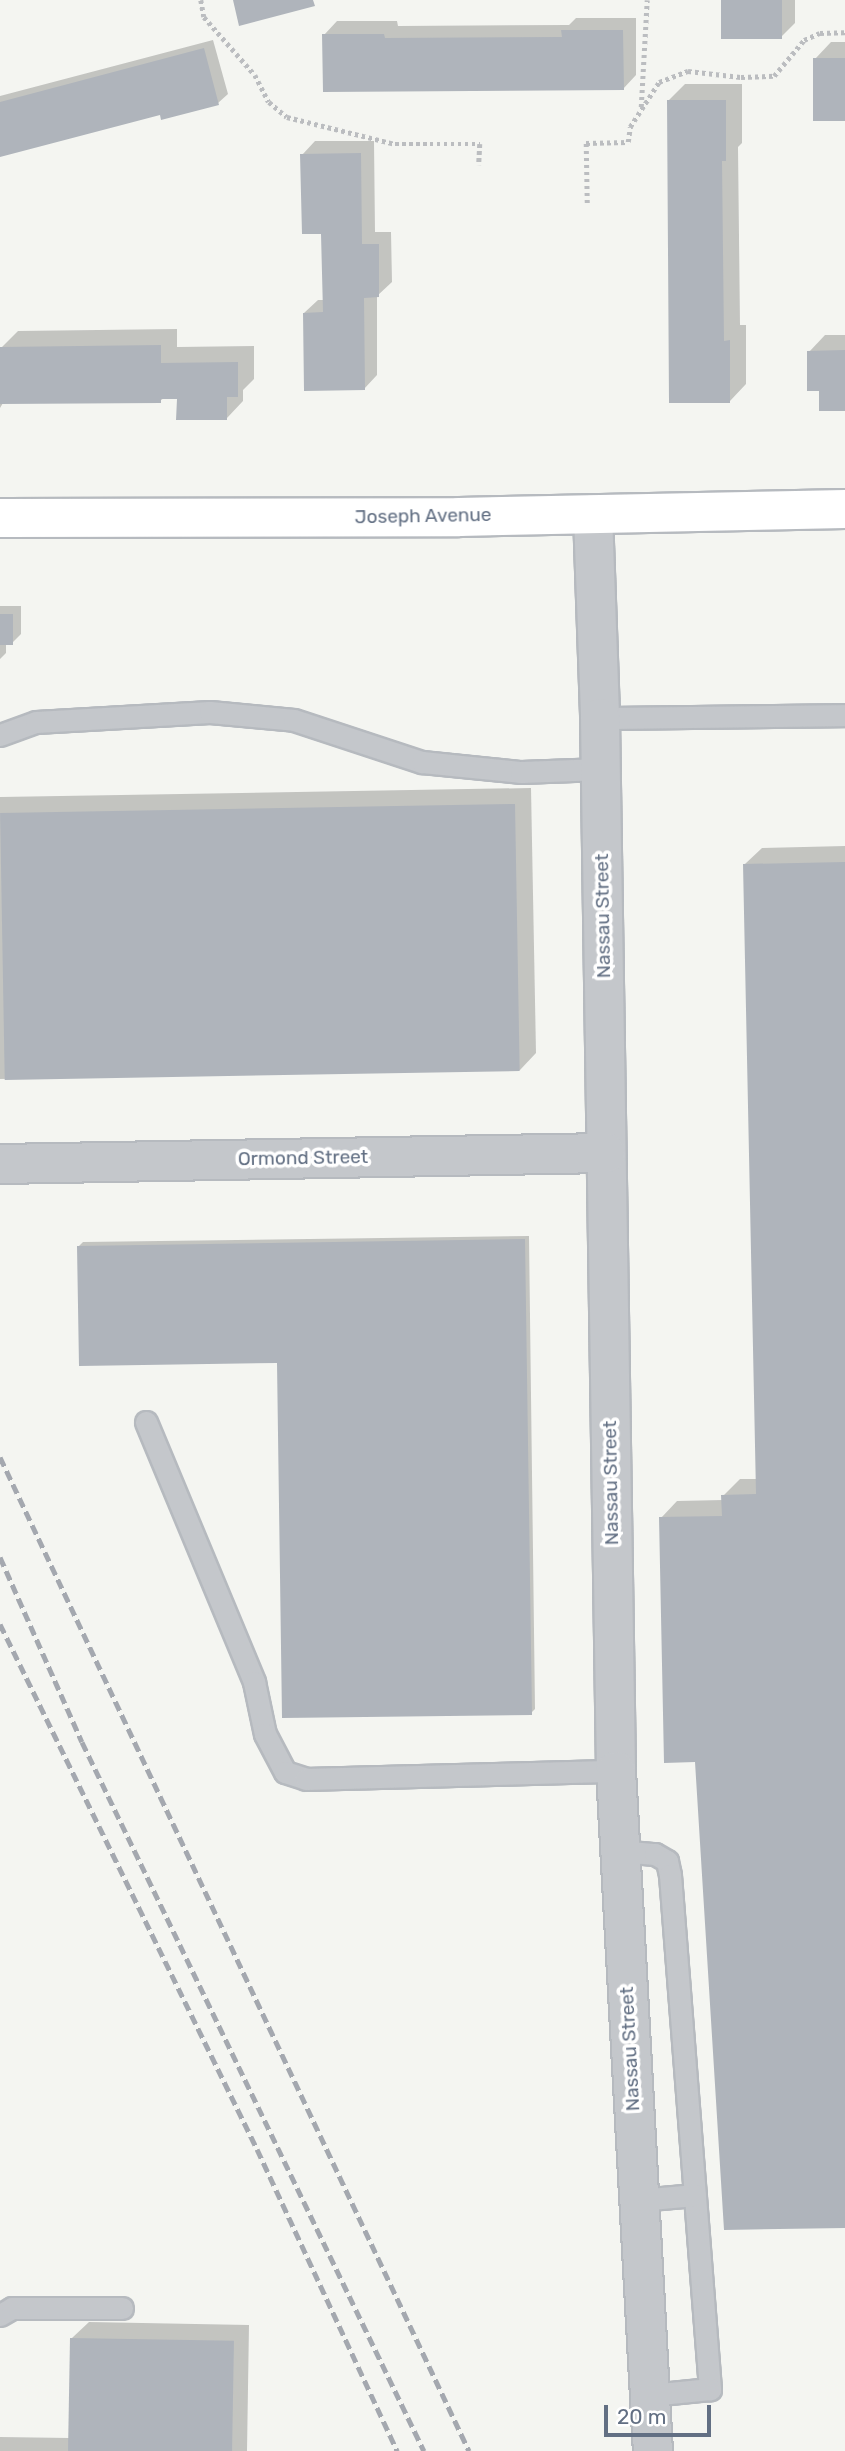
<!DOCTYPE html>
<style>
body{margin:0}
#map{position:relative;width:845px;height:2451px;overflow:hidden;background:#f4f5f1;font-family:Rubik,sans-serif}
div>[style]{position:absolute}
.shadow>*{inset:0;background:#0003}
.building>*{inset:0;background:#afb4bb;transform-origin:0 0}
.path>*{height:4.5px;margin-top:-2.25px;transform-origin:0;background:repeating-linear-gradient(90deg,#bbbdc0 0 3.5px,transparent 0 7px)}
.roads{filter:drop-shadow(2px 0 #b6babf) drop-shadow(-2px 0 #b6babf) drop-shadow(0 2px #b6babf) drop-shadow(0 -2px #b6babf)}
.lane>*{height:21px;margin:-10.5px;padding:0 10.5px;transform-origin:10.5px;border-radius:10.5px;background:#c4c7cb}
.street>*{height:38px;margin:-19px;padding:0 19px;transform-origin:19px;border-radius:19px;background:#c4c7cb}
.secondary>*{height:38px;margin:-19px;padding:0 19px;transform-origin:19px;border-radius:19px;background:#fff}
.rail>*{height:5px;margin-top:-2.5px;transform-origin:0;background:repeating-linear-gradient(90deg,#a4a8af 0 10px,transparent 0 15px)}
span{translate:-50% -50%;white-space:nowrap;text-align:center;line-height:1.15;-webkit-text-stroke:7px #fff;paint-order:stroke}
.street-label{font-size:19px;color:#626f83}
.scale{position:absolute;left:604px;top:2405px;width:107px;height:32px;box-sizing:border-box;border:4px solid #626f83;border-top:0;padding-left:9px;font-size:21px;line-height:24px;white-space:nowrap;color:#626f83;-webkit-text-stroke:5px #fff;paint-order:stroke}
</style>
<div id="map">
<div class="shadow">
<div style="clip-path:polygon(723px 0,795px 0,795px 23px,782px 36px)"></div>
<div style="clip-path:polygon(576px 18px,636px 18px,636px 75px,623px 89px,324px 35px,337px 21px,397px 21px,398px 26px,569px 25px)"></div>
<div style="clip-path:polygon(213px 40px,228px 94px,218px 103px,161px 112px,0 155px,0 96px)"></div>
<div style="clip-path:polygon(831px 42px,845px 42px,845px 118px,815px 59px)"></div>
<div style="clip-path:polygon(685px 84px,742px 84px,742px 143px,738px 147px,740px 325px,746px 325px,746px 384px,730px 401px,668px 101px)"></div>
<div style="clip-path:polygon(315px 141px,374px 141px,375px 232px,391px 232px,392px 282px,377px 296px,377px 375px,364px 389px,304px 313px,318px 300px,324px 300px,323px 232px,302px 155px)"></div>
<div style="clip-path:polygon(177px 329px,177px 347px,254px 346px,254px 379px,243px 390px,243px 401px,227px 418px,178px 397px,165px 397px,160px 401px,3px 403px,0 408px,0 349px,18px 331px)"></div>
<div style="clip-path:polygon(825px 335px,845px 335px,845px 409px,821px 389px,809px 352px)"></div>
<div style="clip-path:polygon(0 606px,21px 606px,21px 634px,12px 643px,6px 643px,6px 653px,0 659px)"></div>
<div style="clip-path:polygon(531px 788px,536px 1053px,520px 1070px,0 1079px,0 797px)"></div>
<div style="clip-path:polygon(845px 846px,845px 2227px,696px 1760px,661px 1518px,677px 1501px,723px 1500px,723px 1496px,740px 1479px,757px 1479px,745px 864px,762px 848px)"></div>
<div style="clip-path:polygon(529px 1236px,535px 1709px,531px 1713px,279px 1361px,79px 1246px,83px 1242px)"></div>
<div style="clip-path:polygon(89px 2322px,249px 2325px,247px 2451px,0 2451px,0 2437px,70px 2438px,72px 2338px)"></div>
</div>
<div class="building">
<div style="clip-path:polygon(233px 0,313px 0,315px 6px,239px 26px)"></div>
<div style="left:721px;top:0;width:61px;height:39px"></div>
<div style="clip-path:polygon(561px 30px,623px 30px,624px 90px,323px 92px,322px 34px,384px 34px,385px 38px,562px 37px)"></div>
<div style="clip-path:polygon(204px 48px,219px 105px,161px 120px,160px 115px,0 157px,0 102px)"></div>
<div style="left:813px;top:58px;width:32px;height:63px"></div>
<div style="clip-path:polygon(667px 100px,726px 100px,726px 161px,722px 161px,724px 341px,730px 340px,730px 403px,669px 403px)"></div>
<div style="clip-path:polygon(361px 153px,362px 244px,379px 244px,379px 297px,364px 298px,365px 390px,304px 391px,303px 313px,323px 312px,321px 234px,302px 234px,300px 154px)"></div>
<div style="clip-path:polygon(161px 345px,161px 363px,238px 362px,238px 397px,227px 397px,227px 420px,176px 420px,177px 399px,161px 399px,161px 403px,0 404px,0 347px)"></div>
<div style="clip-path:polygon(845px 350px,845px 411px,819px 411px,819px 391px,807px 391px,807px 351px)"></div>
<div style="left:13px;top:614px;width:31px;height:13px;rotate:90deg"></div>
<div style="left:515px;top:804px;width:267px;height:515px;rotate:89deg"></div>
<div style="clip-path:polygon(845px 862px,845px 2228px,724px 2230px,695px 1762px,664px 1763px,659px 1517px,722px 1516px,721px 1495px,756px 1494px,743px 864px)"></div>
<div style="clip-path:polygon(525px 1239px,532px 1715px,282px 1718px,277px 1363px,79px 1366px,77px 1246px)"></div>
<div style="left:70px;top:2338px;width:164px;height:113px;rotate:1deg"></div>
</div>
<div class="path">
<div style="left:201px;top:0;width:17px;rotate:80deg"></div>
<div style="left:204px;top:17px;width:77px;rotate:48.7deg"></div>
<div style="left:255px;top:75px;width:30px;rotate:63deg"></div>
<div style="left:269px;top:102px;width:23px;rotate:40deg"></div>
<div style="left:287px;top:117px;width:111px;rotate:14deg"></div>
<div style="left:395px;top:144px;width:85px"></div>
<div style="left:480px;top:144px;width:21px;rotate:93deg"></div>
<div style="left:641px;top:107px;width:107px;rotate:-86.8deg"></div>
<div style="left:587px;top:203px;width:60px;rotate:-91deg"></div>
<div style="left:586px;top:143px;width:42px;rotate:-1.4deg"></div>
<div style="left:628px;top:142px;width:15px;rotate:-82deg"></div>
<div style="left:630px;top:127px;width:54px;rotate:-57.2deg"></div>
<div style="left:659px;top:82px;width:31px;rotate:-21deg"></div>
<div style="left:688px;top:71px;width:53px;rotate:6.5deg"></div>
<div style="left:741px;top:77px;width:33px;rotate:-2deg"></div>
<div style="left:774px;top:76px;width:47px;rotate:-50.2deg"></div>
<div style="left:804px;top:40px;width:17px;rotate:-24deg"></div>
<div style="left:820px;top:33px;width:25px;rotate:-2deg"></div>
</div>
<div class="roads">
<div class="lane">
<div style="left:600px;top:718px;width:245px;rotate:-0.7deg"></div>
<div style="left:0;top:735px;width:38px;rotate:-20deg"></div>
<div style="left:36px;top:722px;width:174px;rotate:-3.3deg"></div>
<div style="left:210px;top:712px;width:84px;rotate:5.4deg"></div>
<div style="left:294px;top:720px;width:135px;rotate:18.2deg"></div>
<div style="left:422px;top:762px;width:100px;rotate:5.8deg"></div>
<div style="left:521px;top:772px;width:80px;rotate:-2.1deg"></div>
<div style="left:146px;top:1422px;width:282px;rotate:67.4deg"></div>
<div style="left:254px;top:1682px;width:53px;rotate:78.1deg"></div>
<div style="left:265px;top:1734px;width:43px;rotate:62.2deg"></div>
<div style="left:285px;top:1772px;width:22px;rotate:18deg"></div>
<div style="left:306px;top:1779px;width:310px;rotate:-1.5deg"></div>
<div style="left:619px;top:1851px;width:36px;rotate:5deg"></div>
<div style="left:655px;top:1854px;width:14px;rotate:30deg"></div>
<div style="left:667px;top:1861px;width:14px;rotate:78deg"></div>
<div style="left:670px;top:1875px;width:516px;rotate:85.55deg"></div>
<div style="left:710px;top:2389px;width:60px;rotate:174.3deg"></div>
<div style="left:639px;top:2200px;width:56px;rotate:-5.1deg"></div>
<div style="left:0;top:2315px;width:14px;rotate:-30deg"></div>
<div style="left:12px;top:2308px;width:110px"></div>
</div>
<div class="street">
<div style="left:593px;top:514px;width:204px;rotate:88deg"></div>
<div style="left:600px;top:718px;width:1053px;rotate:89.13deg"></div>
<div style="left:616px;top:1771px;width:681px;rotate:86.89deg"></div>
<div style="left:0;top:1164px;width:606px;rotate:-1.04deg"></div>
</div>
<div class="secondary">
<div style="left:0;top:518px;width:459px;rotate:-0.1deg"></div>
<div style="left:459px;top:517px;width:386px;rotate:-1.2deg"></div>
</div>
</div>
<div class="rail">
<div style="left:0;top:1457px;width:1099px;rotate:64.74deg"></div>
<div style="left:0;top:1557px;width:202px;rotate:66.1deg"></div>
<div style="left:82px;top:1742px;width:787px;rotate:64.25deg"></div>
<div style="left:0;top:1624px;width:585px;rotate:63.92deg"></div>
<div style="left:257px;top:2149px;width:333px;rotate:65.1deg"></div>
</div>
<div class="street-label">
<span style="left:423px;top:516px;rotate:-1deg">Joseph Avenue</span>
<span style="left:603px;top:916px;rotate:-91deg">Nassau Street</span>
<span style="left:303px;top:1158px;rotate:-1deg">Ormond Street</span>
<span style="left:611px;top:1483px;rotate:-91deg">Nassau Street</span>
<span style="left:630px;top:2049px;rotate:-93deg">Nassau Street</span>
</div>
<div class="scale">20 m</div>
</div>
